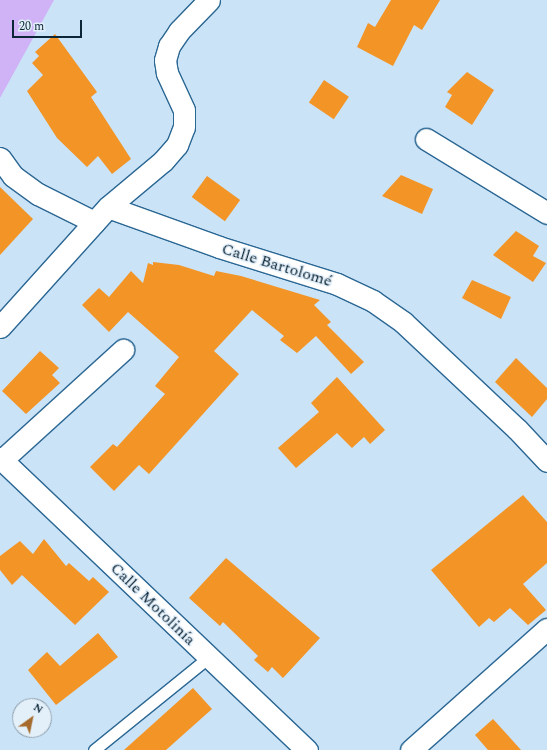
<!DOCTYPE html>
<meta charset="utf-8">
<style>
body{margin:0}
#map{position:relative;width:547px;height:750px;overflow:hidden;background:#cbe3f7;font-family:Spectral,serif}
div>[style]{position:absolute}
.green>*{inset:0;background:#cfb3f6}
.building>*{inset:0;background:#f29426;transform-origin:0 0}
.roads{filter:drop-shadow(1px 0 #2b6793) drop-shadow(-1px 0 #2b6793) drop-shadow(0 1px #2b6793) drop-shadow(0 -1px #2b6793)}
.service>*{height:11px;margin:-5.5px;padding:0 5.5px;transform-origin:5.5px;border-radius:5.5px;background:#fff}
.minor>*{height:21px;margin:-10.5px;padding:0 10.5px;transform-origin:10.5px;border-radius:10.5px;background:#fff}
span{translate:-50% -50%;white-space:nowrap;text-align:center;line-height:1.15;-webkit-text-stroke:3px #e3eff9;paint-order:stroke}
.street-label{font-size:16px;color:#0c2638}
.north{position:absolute;left:12px;top:698px;width:40px;height:40px;box-sizing:border-box;background:#e3eff9;border:1px solid #8d9fac;border-radius:50%;rotate:33deg;font-size:11px;font-weight:700;line-height:16px;text-align:center;color:#0c2638}
.north::after{content:'';display:block;margin:auto;width:14px;height:18px;background:#a56a2c;clip-path:polygon(50% 0,100% 100%,50% 72%,0 100%)}
.scale{position:absolute;left:12px;top:20px;width:70px;height:18px;box-sizing:border-box;border:2px solid #0c2638;border-top:0;padding-left:5px;font-size:12px;line-height:14px;white-space:nowrap;color:#0c2638;-webkit-text-stroke:3px #e3eff9;paint-order:stroke}
</style>
<div id="map">
<div class="green">
<div style="clip-path:polygon(0 0,54px 0,0 98px)"></div>
</div>
<div class="building">
<div style="clip-path:polygon(391px 0,440px 0,422px 30px,414px 25px,393px 66px,357px 47px,368px 23px,375px 27px)"></div>
<div style="clip-path:polygon(55px 34px,97px 92px,91px 97px,131px 159px,112px 174px,98px 156px,87px 167px,57px 138px,27px 91px,43px 75px,32px 63px,39px 56px,35px 52px)"></div>
<div style="clip-path:polygon(467px 72px,494px 90px,472px 125px,445px 107px,452px 95px,447px 92px)"></div>
<div style="left:324px;top:80px;width:30px;height:27px;rotate:34deg"></div>
<div style="clip-path:polygon(401px 175px,433px 189px,422px 214px,382px 196px)"></div>
<div style="left:207px;top:176px;width:41px;height:26px;rotate:36deg"></div>
<div style="clip-path:polygon(0 187px,33px 219px,0 255px)"></div>
<div style="clip-path:polygon(516px 231px,539px 246px,533px 256px,546px 263px,533px 282px,493px 255px)"></div>
<div style="clip-path:polygon(153px 262px,179px 265px,214px 276px,216px 271px,241px 276px,320px 300px,314px 305px,331px 322px,327px 325px,364px 362px,351px 374px,316px 336px,297px 353px,280px 340px,284px 336px,252px 310px,214px 351px,239px 374px,149px 474px,139px 465px,114px 491px,90px 467px,113px 444px,117px 447px,165px 394px,155px 386px,179px 357px,128px 312px,109px 332px,82px 305px,99px 288px,109px 297px,131px 271px,143px 283px,148px 263px,153px 265px)"></div>
<div style="clip-path:polygon(472px 280px,511px 297px,501px 319px,462px 298px)"></div>
<div style="clip-path:polygon(40px 351px,59px 368px,52px 375px,60px 383px,26px 414px,2px 391px)"></div>
<div style="clip-path:polygon(516px 358px,547px 388px,547px 399px,532px 417px,495px 382px)"></div>
<div style="clip-path:polygon(337px 377px,385px 430px,370px 444px,364px 437px,352px 448px,337px 433px,296px 468px,278px 448px,319px 412px,311px 403px)"></div>
<div style="clip-path:polygon(523px 495px,547px 522px,547px 563px,523px 584px,546px 610px,528px 625px,510px 608px,494px 622px,489px 618px,479px 627px,431px 570px)"></div>
<div style="clip-path:polygon(44px 539px,66px 566px,69px 563px,89px 581px,93px 577px,109px 592px,75px 625px,22px 575px,12px 585px,0 570px,0 556px,20px 541px,33px 554px)"></div>
<div style="clip-path:polygon(226px 558px,320px 638px,283px 678px,272px 667px,268px 672px,254px 660px,258px 656px,223px 622px,220px 626px,189px 598px)"></div>
<div style="clip-path:polygon(98px 633px,118px 657px,56px 705px,28px 670px,47px 652px,60px 666px)"></div>
<div style="clip-path:polygon(193px 688px,212px 709px,166px 750px,124px 750px)"></div>
<div style="clip-path:polygon(493px 719px,521px 750px,488px 750px,475px 735px)"></div>
</div>
<div class="roads">
<div class="service">
<div style="left:94px;top:750px;width:148px;rotate:-39deg"></div>
</div>
<div class="minor">
<div style="left:426px;top:139px;width:142px;rotate:31.4deg"></div>
<div style="left:0;top:158px;width:22px;rotate:54deg"></div>
<div style="left:13px;top:176px;width:31px;rotate:36deg"></div>
<div style="left:38px;top:194px;width:63px;rotate:26.6deg"></div>
<div style="left:108px;top:207px;width:72px;rotate:-39.9deg"></div>
<div style="left:163px;top:161px;width:21px;rotate:-49deg"></div>
<div style="left:177px;top:145px;width:19px;rotate:-69deg"></div>
<div style="left:184px;top:127px;width:17px;rotate:-90deg"></div>
<div style="left:184px;top:110px;width:41px;rotate:-114.7deg"></div>
<div style="left:167px;top:73px;width:13px;rotate:-99deg"></div>
<div style="left:165px;top:60px;width:15px;rotate:-74deg"></div>
<div style="left:169px;top:46px;width:18px;rotate:-56deg"></div>
<div style="left:179px;top:31px;width:43px;rotate:-45.9deg"></div>
<div style="left:0;top:327px;width:161px;rotate:-48deg"></div>
<div style="left:108px;top:207px;width:118px;rotate:19.8deg"></div>
<div style="left:219px;top:247px;width:124px;rotate:17.4deg"></div>
<div style="left:337px;top:284px;width:40px;rotate:25deg"></div>
<div style="left:373px;top:301px;width:37px;rotate:35deg"></div>
<div style="left:403px;top:322px;width:156px;rotate:43.2deg"></div>
<div style="left:517px;top:429px;width:44px;rotate:46.8deg"></div>
<div style="left:0;top:458px;width:424px;rotate:43.6deg"></div>
<div style="left:2px;top:460px;width:164px;rotate:-42.3deg"></div>
<div style="left:411px;top:750px;width:182px;rotate:-41.7deg"></div>
</div>
</div>
<div class="street-label">
<span style="left:277px;top:265px;rotate:17deg">Calle Bartolomé</span>
<span style="left:153px;top:604px;rotate:44deg">Calle Motolinía</span>
</div>
<div class="north">N</div>
<div class="scale">20 m</div>
</div>
